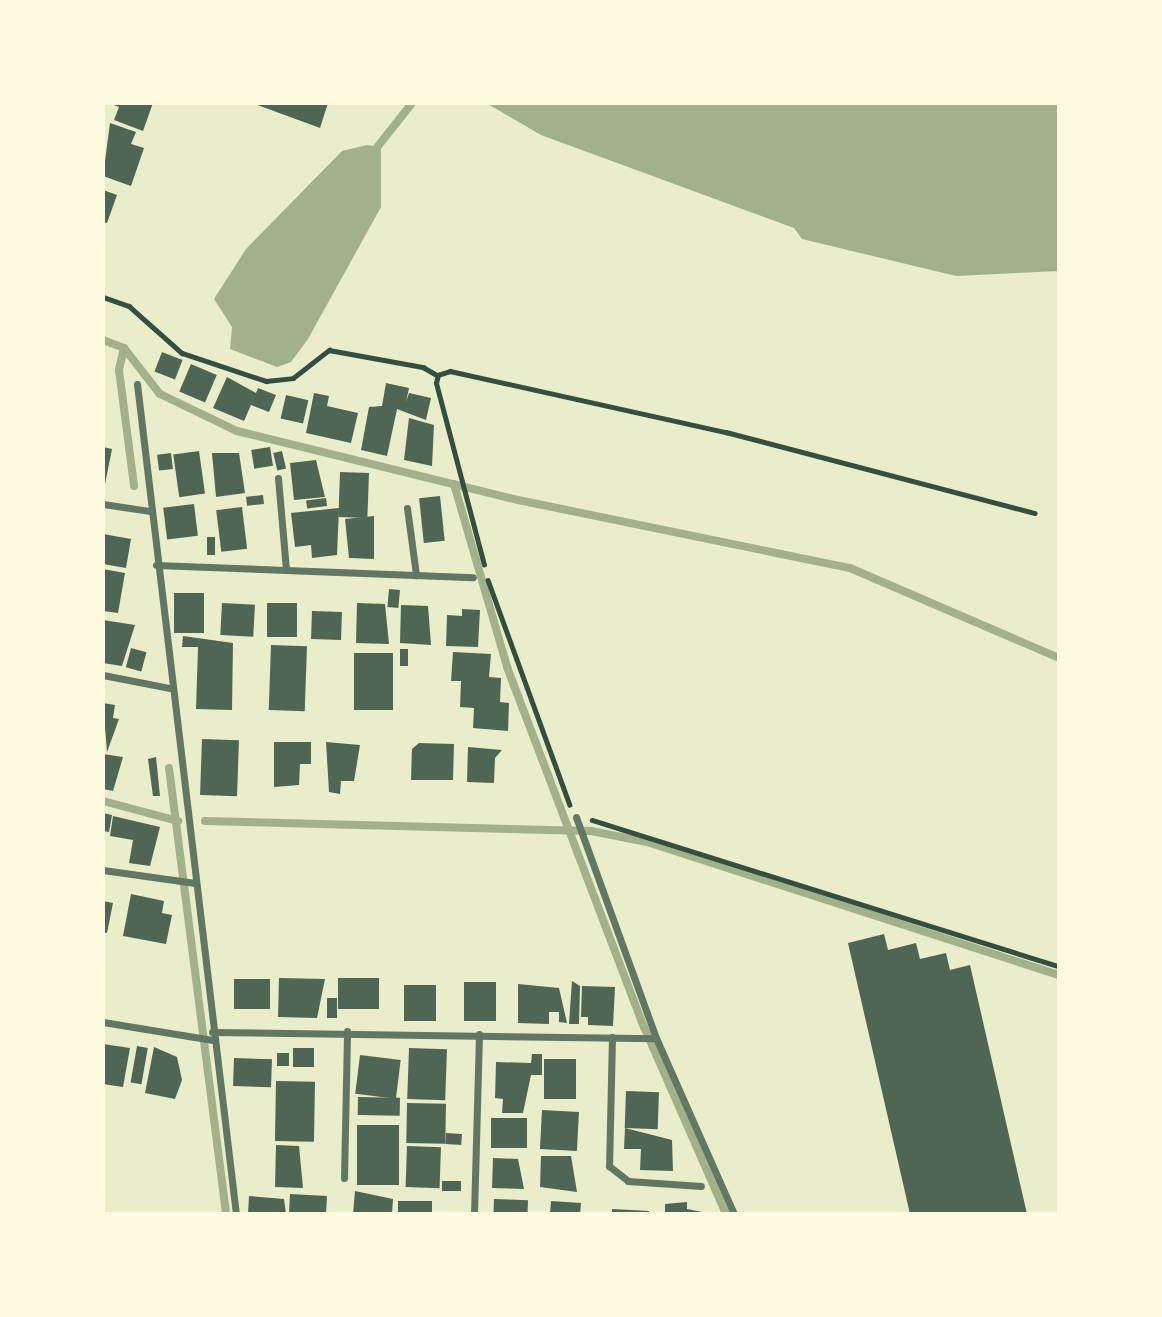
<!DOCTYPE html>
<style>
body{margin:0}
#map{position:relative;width:1162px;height:1317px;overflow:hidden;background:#e9edc9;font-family:Literata,serif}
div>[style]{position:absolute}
.water>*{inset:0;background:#a3b18a}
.stream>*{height:8px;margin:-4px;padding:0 4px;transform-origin:4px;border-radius:4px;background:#a3b18a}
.building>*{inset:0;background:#4f6655;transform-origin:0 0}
.path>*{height:4.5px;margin:-2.25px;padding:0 2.25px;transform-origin:2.25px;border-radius:2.25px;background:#344e41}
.minor>*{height:7px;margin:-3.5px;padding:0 3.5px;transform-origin:3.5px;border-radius:3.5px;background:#617663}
span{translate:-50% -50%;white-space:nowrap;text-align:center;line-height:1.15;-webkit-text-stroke:5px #fefae0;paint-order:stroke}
.frame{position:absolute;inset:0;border:105px solid #fefae0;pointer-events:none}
</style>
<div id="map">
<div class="water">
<div style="clip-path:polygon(486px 103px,1059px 103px,1059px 271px,956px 276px,802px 239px,794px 228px,541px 135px)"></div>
<div style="clip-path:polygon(367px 145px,381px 147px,381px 207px,308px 339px,291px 362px,277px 367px,230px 349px,232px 327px,214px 299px,246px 249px,342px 151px)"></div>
</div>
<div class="stream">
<div style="left:371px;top:155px;width:66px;rotate:-51.7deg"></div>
<div style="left:103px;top:340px;width:22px;rotate:21deg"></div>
<div style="left:124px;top:348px;width:58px;rotate:52deg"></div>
<div style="left:160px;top:394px;width:85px;rotate:25.7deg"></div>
<div style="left:237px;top:431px;width:289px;rotate:13.8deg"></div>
<div style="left:518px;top:500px;width:339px;rotate:11.6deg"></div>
<div style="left:850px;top:568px;width:228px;rotate:23.3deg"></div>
<div style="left:124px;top:348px;width:23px;rotate:103deg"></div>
<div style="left:119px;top:370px;width:117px;rotate:82.6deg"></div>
<div style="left:454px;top:484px;width:191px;rotate:73.8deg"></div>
<div style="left:507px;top:667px;width:385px;rotate:69.2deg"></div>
<div style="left:644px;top:1027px;width:204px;rotate:66.3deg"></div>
<div style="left:169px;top:768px;width:450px;rotate:82.7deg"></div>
<div style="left:103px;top:801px;width:78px;rotate:14.9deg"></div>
<div style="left:205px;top:821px;width:386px;rotate:1.5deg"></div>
<div style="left:591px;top:831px;width:57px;rotate:11.1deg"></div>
<div style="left:647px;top:842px;width:433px;rotate:17.9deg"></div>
</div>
<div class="building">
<div style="clip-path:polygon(153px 103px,143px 131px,114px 120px,119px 107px,111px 104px)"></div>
<div style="clip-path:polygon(252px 103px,328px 103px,320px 128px)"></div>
<div style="clip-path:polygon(110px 123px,136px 132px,131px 144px,144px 148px,131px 186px,103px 176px)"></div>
<div style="clip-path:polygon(103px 190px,117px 195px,107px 223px,103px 222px)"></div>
<div style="left:162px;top:352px;width:22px;height:21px;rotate:21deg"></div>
<div style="left:191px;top:364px;width:28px;height:30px;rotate:23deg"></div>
<div style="clip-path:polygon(227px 377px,256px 393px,258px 388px,276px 395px,269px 412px,251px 405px,244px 421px,213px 408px)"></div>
<div style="clip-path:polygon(386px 383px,409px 388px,406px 402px,409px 393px,431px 398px,426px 420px,397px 409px,387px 456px,361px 450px,369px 407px,382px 406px)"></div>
<div style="clip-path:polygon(314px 393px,329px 396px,327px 406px,358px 413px,351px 443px,306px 433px)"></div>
<div style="left:286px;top:395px;width:23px;height:24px;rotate:13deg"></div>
<div style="clip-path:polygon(409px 418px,434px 425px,432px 466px,404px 460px)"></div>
<div style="clip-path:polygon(103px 447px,112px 449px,104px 489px,103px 489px)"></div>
<div style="left:270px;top:447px;width:19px;height:19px;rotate:81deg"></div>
<div style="left:199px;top:451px;width:43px;height:26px;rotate:82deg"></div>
<div style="left:282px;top:451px;width:18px;height:9px;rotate:77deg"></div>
<div style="left:171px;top:453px;width:16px;height:14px;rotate:83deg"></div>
<div style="clip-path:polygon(212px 453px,239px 453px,245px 493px,216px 497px)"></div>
<div style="clip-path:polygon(316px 460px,325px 497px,294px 500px,290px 463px)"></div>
<div style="left:340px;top:472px;width:29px;height:45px;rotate:2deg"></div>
<div style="left:263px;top:495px;width:9px;height:17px;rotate:84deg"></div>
<div style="left:440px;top:496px;width:45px;height:21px;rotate:84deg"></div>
<div style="left:326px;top:498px;width:8px;height:20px;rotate:83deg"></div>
<div style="left:194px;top:504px;width:32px;height:31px;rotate:83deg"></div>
<div style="left:242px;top:507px;width:42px;height:26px;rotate:83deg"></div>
<div style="clip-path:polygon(339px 508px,337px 555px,312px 558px,311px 545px,295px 547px,291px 513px)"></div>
<div style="clip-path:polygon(374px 516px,374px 559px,349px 558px,345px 519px)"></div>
<div style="clip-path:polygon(103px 534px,131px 539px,126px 568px,103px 564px)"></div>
<div style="left:207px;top:537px;width:8px;height:18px"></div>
<div style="clip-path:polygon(103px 569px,125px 573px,118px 613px,103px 611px)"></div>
<div style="left:389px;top:589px;width:11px;height:18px;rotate:5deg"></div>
<div style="left:174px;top:593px;width:30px;height:40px"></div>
<div style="left:222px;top:603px;width:33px;height:32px;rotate:3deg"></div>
<div style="left:267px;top:603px;width:30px;height:34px"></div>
<div style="clip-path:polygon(357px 603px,385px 604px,389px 644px,356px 643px)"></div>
<div style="clip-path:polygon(401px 605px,428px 606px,431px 645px,400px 643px)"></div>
<div style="clip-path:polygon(462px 609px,480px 610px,478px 647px,446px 646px,447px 615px,462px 616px)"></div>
<div style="left:312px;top:611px;width:30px;height:28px;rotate:2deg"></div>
<div style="clip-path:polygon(103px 620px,135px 625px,122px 666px,103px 663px)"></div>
<div style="clip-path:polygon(183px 636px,233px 643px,232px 710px,196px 709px,198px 647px,182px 647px)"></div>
<div style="left:271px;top:645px;width:36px;height:65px;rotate:2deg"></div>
<div style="left:131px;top:648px;width:16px;height:20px;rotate:15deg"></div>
<div style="left:400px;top:649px;width:8px;height:17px"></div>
<div style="clip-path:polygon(453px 652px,491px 654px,489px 677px,501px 678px,500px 702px,509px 703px,508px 731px,473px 728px,474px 708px,460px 707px,461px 681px,451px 681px)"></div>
<div style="left:354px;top:653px;width:39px;height:57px"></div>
<div style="clip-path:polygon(103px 703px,115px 705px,113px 718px,119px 719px,107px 752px)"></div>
<div style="left:202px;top:739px;width:37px;height:56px;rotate:2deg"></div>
<div style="clip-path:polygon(274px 742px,311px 742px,311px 764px,300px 764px,299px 785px,274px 787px)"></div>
<div style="clip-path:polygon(326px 742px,360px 745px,354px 781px,341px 781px,340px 794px,329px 792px)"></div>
<div style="clip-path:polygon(419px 743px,454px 744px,453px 780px,411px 780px,412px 749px)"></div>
<div style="clip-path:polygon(468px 747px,502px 750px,495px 758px,494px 783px,467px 782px)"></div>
<div style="clip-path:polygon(103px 754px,123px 757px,113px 791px,103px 789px)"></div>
<div style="clip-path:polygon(156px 757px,160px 796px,153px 796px,148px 759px)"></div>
<div style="clip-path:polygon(103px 813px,112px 815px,109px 832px,103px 831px)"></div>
<div style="clip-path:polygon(113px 816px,160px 827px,150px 866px,129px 863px,133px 840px,110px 836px)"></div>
<div style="clip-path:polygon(131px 894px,164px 901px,162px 913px,172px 915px,166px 944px,123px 936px)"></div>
<div style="clip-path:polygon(103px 901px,113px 903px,107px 933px,103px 932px)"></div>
<div style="clip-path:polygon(884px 934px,888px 950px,916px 943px,920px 959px,946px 953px,950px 970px,970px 965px,1027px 1214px,910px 1214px,848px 943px)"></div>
<div style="clip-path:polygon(279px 978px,325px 979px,317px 1018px,278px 1017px)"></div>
<div style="left:379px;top:978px;width:31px;height:41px;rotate:90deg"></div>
<div style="left:234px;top:979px;width:36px;height:30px"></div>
<div style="clip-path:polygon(572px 981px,580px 986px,579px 1024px,569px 1024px)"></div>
<div style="left:464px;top:982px;width:32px;height:39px"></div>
<div style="clip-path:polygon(518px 984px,559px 988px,567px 1023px,559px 1022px,559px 1012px,549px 1012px,549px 1024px,518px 1023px)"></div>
<div style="left:404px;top:985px;width:32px;height:36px"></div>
<div style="clip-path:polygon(582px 986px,615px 987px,613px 1026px,588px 1025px,588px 1017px,581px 1017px)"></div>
<div style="left:327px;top:998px;width:10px;height:20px"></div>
<div style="clip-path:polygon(103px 1044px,130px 1048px,123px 1087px,103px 1084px)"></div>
<div style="left:137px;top:1046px;width:11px;height:37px;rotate:10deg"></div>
<div style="clip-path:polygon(154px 1047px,177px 1057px,182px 1080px,175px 1099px,145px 1093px)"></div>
<div style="left:293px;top:1048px;width:21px;height:19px"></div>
<div style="left:409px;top:1048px;width:38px;height:51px;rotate:2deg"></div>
<div style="left:277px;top:1053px;width:12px;height:13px"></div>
<div style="clip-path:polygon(532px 1054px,542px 1054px,542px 1075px,531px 1075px,523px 1113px,502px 1113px,503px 1099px,495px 1098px,496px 1062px,531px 1063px)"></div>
<div style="left:360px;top:1055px;width:41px;height:39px;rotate:7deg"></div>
<div style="left:234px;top:1058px;width:38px;height:28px;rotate:2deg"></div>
<div style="left:544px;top:1059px;width:32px;height:40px"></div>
<div style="left:276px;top:1081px;width:39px;height:60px;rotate:1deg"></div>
<div style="left:626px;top:1091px;width:33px;height:37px;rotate:2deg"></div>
<div style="left:358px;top:1097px;width:42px;height:18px;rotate:1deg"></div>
<div style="left:407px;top:1103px;width:39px;height:40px;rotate:1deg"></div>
<div style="left:542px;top:1110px;width:37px;height:39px;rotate:3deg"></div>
<div style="left:527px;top:1118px;width:30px;height:36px;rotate:90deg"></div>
<div style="left:357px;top:1125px;width:42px;height:60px"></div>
<div style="clip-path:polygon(625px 1128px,672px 1140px,673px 1171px,640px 1170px,641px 1149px,624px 1149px)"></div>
<div style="left:446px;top:1133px;width:16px;height:11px;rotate:4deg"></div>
<div style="clip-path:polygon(276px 1145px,299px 1146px,303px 1188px,275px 1187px)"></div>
<div style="left:407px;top:1146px;width:34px;height:41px;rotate:2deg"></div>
<div style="clip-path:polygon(541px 1156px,571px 1156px,577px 1192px,540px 1187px)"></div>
<div style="clip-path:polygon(493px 1158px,518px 1159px,524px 1189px,492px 1188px)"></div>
<div style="left:442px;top:1181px;width:19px;height:10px"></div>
<div style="clip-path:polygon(355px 1191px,393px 1199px,392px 1214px,353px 1214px)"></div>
<div style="left:290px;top:1194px;width:37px;height:20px;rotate:3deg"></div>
<div style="clip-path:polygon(249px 1196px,284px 1199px,286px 1214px,248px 1214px)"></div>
<div style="left:494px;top:1199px;width:34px;height:15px;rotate:2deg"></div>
<div style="left:398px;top:1201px;width:34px;height:13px"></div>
<div style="clip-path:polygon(551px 1201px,581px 1203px,580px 1214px,550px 1214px)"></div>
<div style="clip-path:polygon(687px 1202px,687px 1209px,713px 1214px,665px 1214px,665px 1204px)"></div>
<div style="clip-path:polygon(612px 1209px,649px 1211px,649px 1214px,612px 1214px)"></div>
</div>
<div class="path">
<div style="left:103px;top:297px;width:28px;rotate:19deg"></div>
<div style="left:129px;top:306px;width:71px;rotate:41.6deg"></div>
<div style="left:182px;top:353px;width:89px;rotate:18.4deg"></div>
<div style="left:266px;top:381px;width:27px;rotate:-6deg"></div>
<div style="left:293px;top:378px;width:46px;rotate:-37.9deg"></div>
<div style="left:329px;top:350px;width:96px;rotate:10.3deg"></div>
<div style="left:423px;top:367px;width:16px;rotate:30deg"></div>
<div style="left:484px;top:565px;width:188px;rotate:-104.8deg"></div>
<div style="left:436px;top:383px;width:8px;rotate:-76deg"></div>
<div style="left:438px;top:375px;width:13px;rotate:-18deg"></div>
<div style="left:450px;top:371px;width:283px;rotate:12.5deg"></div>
<div style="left:726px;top:432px;width:319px;rotate:14.7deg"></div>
<div style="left:488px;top:580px;width:239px;rotate:70deg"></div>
<div style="left:592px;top:820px;width:489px;rotate:17.4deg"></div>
</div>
<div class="minor">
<div style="left:137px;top:384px;width:836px;rotate:83.2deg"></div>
<div style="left:278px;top:478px;width:92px;rotate:85deg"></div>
<div style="left:103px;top:504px;width:48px;rotate:8.5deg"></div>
<div style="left:407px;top:508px;width:68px;rotate:82.3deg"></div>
<div style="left:156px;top:565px;width:317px;rotate:2.2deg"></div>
<div style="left:103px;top:675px;width:67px;rotate:11.1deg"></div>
<div style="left:576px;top:817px;width:235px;rotate:70.1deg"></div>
<div style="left:656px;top:1038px;width:193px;rotate:66.1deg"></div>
<div style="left:103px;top:870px;width:93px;rotate:8deg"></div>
<div style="left:103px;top:1022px;width:111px;rotate:9.3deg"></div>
<div style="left:212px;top:1032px;width:444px;rotate:0.8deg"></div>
<div style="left:612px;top:1037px;width:129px;rotate:91.3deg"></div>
<div style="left:609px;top:1166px;width:24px;rotate:38deg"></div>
<div style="left:628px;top:1181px;width:73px;rotate:3.9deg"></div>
<div style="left:344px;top:1178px;width:147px;rotate:-88.8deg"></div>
<div style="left:474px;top:1214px;width:180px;rotate:-88.4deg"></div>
</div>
<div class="frame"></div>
</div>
